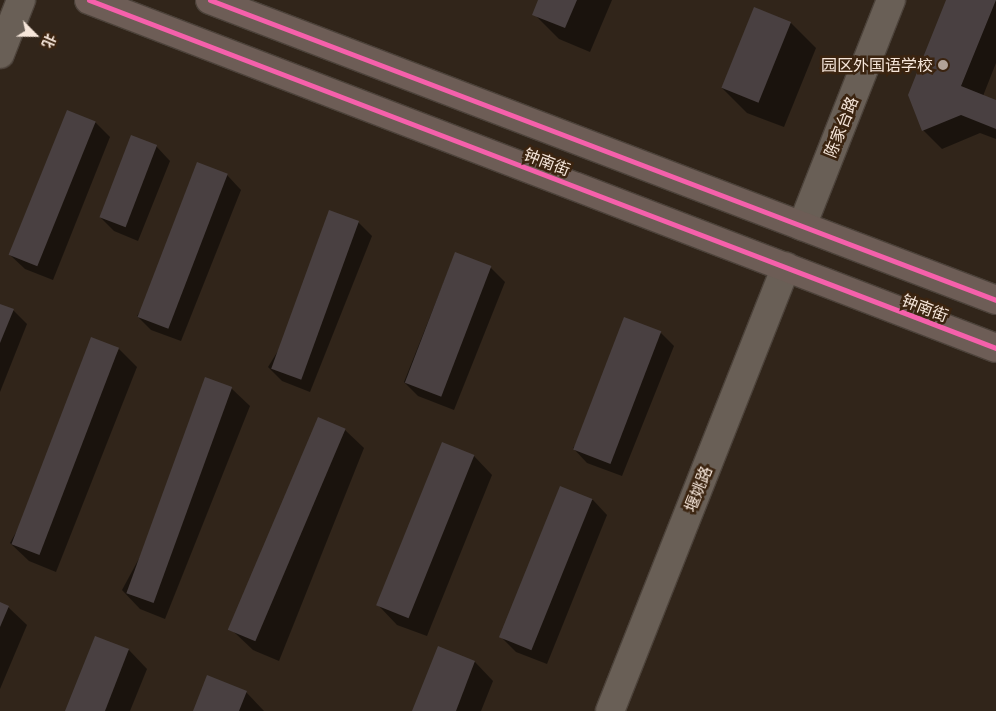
<!DOCTYPE html>
<meta charset="utf-8">
<style>
body{margin:0}
#map{position:relative;width:996px;height:711px;overflow:hidden;background:#31251a;font-family:Lora,"Noto Sans SC",serif}
div>[style]{position:absolute}
.shadow>*{inset:0;background:#0007}
.building>*{inset:0;background:#494041;transform-origin:0 0}
.roads{filter:drop-shadow(1px 0 #4c423a) drop-shadow(-1px 0 #4c423a) drop-shadow(0 1px #4c423a) drop-shadow(0 -1px #4c423a)}
.tertiary>*{height:28px;margin:-14px;padding:0 14px;transform-origin:14px;border-radius:14px;background:#695f56}
.primary>*{height:28px;margin:-14px;padding:0 14px;transform-origin:14px;border-radius:14px;background:#6d5d56}
.cycleway>*{height:5px;margin:-2.5px;padding:0 2.5px;transform-origin:2.5px;border-radius:2.5px;background:#f560ab}
.dots>*{width:14px;height:14px;translate:-50% -50%;box-sizing:border-box;border:2px solid #3b2410;border-radius:50%}
span{translate:-50% -50%;white-space:nowrap;text-align:center;line-height:1.15;-webkit-text-stroke:5px #3b2410;paint-order:stroke}
.poi-label{font-size:16px;color:#f6e6da}
.right{translate:-100% -50%;text-align:right}
.street-label{font-size:16px;color:#f6e6da}
.north{position:absolute;left:10px;top:10px;width:50px;height:50px;-webkit-text-stroke:4px #3b2410;paint-order:stroke;rotate:113deg;font-size:14px;font-weight:700;line-height:20px;text-align:center;color:#f6e6da}
.north::after{content:'';display:block;margin:auto;width:18px;height:22px;background:#f6e6da;clip-path:polygon(50% 0,100% 100%,50% 72%,0 100%)}
</style>
<div id="map">
<div class="shadow">
<div style="clip-path:polygon(540px 0,612px 0,590px 52px,559px 39px,534px 14px)"></div>
<div style="clip-path:polygon(947px 0,996px 0,996px 63px,983px 96px,996px 101px,996px 139px,980px 133px,942px 149px,923px 130px)"></div>
<div style="clip-path:polygon(754px 9px,791px 23px,816px 48px,784px 127px,747px 113px,722px 88px)"></div>
<div style="clip-path:polygon(67px 112px,96px 123px,110px 137px,53px 280px,25px 269px,10px 255px)"></div>
<div style="clip-path:polygon(156px 146px,170px 161px,138px 241px,114px 231px,100px 217px)"></div>
<div style="clip-path:polygon(227px 175px,241px 190px,181px 341px,151px 330px,137px 316px)"></div>
<div style="clip-path:polygon(358px 222px,372px 236px,310px 392px,282px 381px,268px 367px)"></div>
<div style="clip-path:polygon(455px 254px,491px 268px,505px 282px,454px 410px,418px 396px,404px 382px)"></div>
<div style="clip-path:polygon(0 305px,13px 310px,27px 324px,0 392px)"></div>
<div style="clip-path:polygon(660px 332px,674px 346px,622px 476px,587px 463px,573px 448px)"></div>
<div style="clip-path:polygon(119px 349px,137px 367px,56px 572px,29px 561px,10px 543px)"></div>
<div style="clip-path:polygon(231px 388px,250px 406px,165px 619px,140px 609px,122px 590px)"></div>
<div style="clip-path:polygon(345px 430px,364px 448px,279px 661px,253px 650px,234px 632px)"></div>
<div style="clip-path:polygon(443px 444px,474px 456px,492px 475px,427px 636px,397px 625px,379px 606px)"></div>
<div style="clip-path:polygon(561px 488px,593px 500px,607px 515px,547px 664px,516px 652px,502px 638px)"></div>
<div style="clip-path:polygon(0 604px,8px 607px,27px 625px,0 689px)"></div>
<div style="clip-path:polygon(95px 637px,129px 650px,147px 669px,130px 711px,66px 711px)"></div>
<div style="clip-path:polygon(438px 648px,475px 662px,493px 681px,481px 711px,413px 711px)"></div>
<div style="clip-path:polygon(246px 692px,264px 711px,194px 711px)"></div>
</div>
<div class="building">
<div style="clip-path:polygon(538px 0,577px 0,565px 28px,532px 15px)"></div>
<div style="clip-path:polygon(946px 0,996px 0,961px 86px,996px 100px,996px 129px,961px 115px,922px 131px,908px 95px)"></div>
<div style="left:754px;top:7px;width:40px;height:87px;rotate:22deg"></div>
<div style="left:67px;top:110px;width:31px;height:156px;rotate:22deg"></div>
<div style="left:131px;top:135px;width:28px;height:88px;rotate:21deg"></div>
<div style="left:197px;top:162px;width:33px;height:166px;rotate:21deg"></div>
<div style="left:329px;top:210px;width:32px;height:169px;rotate:20deg"></div>
<div style="left:455px;top:252px;width:39px;height:140px;rotate:21deg"></div>
<div style="clip-path:polygon(0 304px,14px 309px,0 343px)"></div>
<div style="left:624px;top:317px;width:40px;height:142px;rotate:21deg"></div>
<div style="left:91px;top:337px;width:30px;height:222px;rotate:21deg"></div>
<div style="left:205px;top:377px;width:29px;height:230px;rotate:20deg"></div>
<div style="left:318px;top:417px;width:30px;height:231px;rotate:23deg"></div>
<div style="left:442px;top:442px;width:35px;height:176px;rotate:22deg"></div>
<div style="left:560px;top:486px;width:35px;height:163px;rotate:22deg"></div>
<div style="clip-path:polygon(0 602px,9px 606px,0 627px)"></div>
<div style="clip-path:polygon(95px 636px,129px 649px,105px 711px,65px 711px)"></div>
<div style="clip-path:polygon(438px 646px,475px 661px,456px 711px,412px 711px)"></div>
<div style="clip-path:polygon(207px 675px,247px 691px,239px 711px,193px 711px)"></div>
</div>
<div class="roads">
<div class="tertiary">
<div style="left:0;top:54px;width:58px;rotate:-68.7deg"></div>
<div style="left:802px;top:226px;width:243px;rotate:-68.5deg"></div>
<div style="left:610px;top:711px;width:478px;rotate:-68.4deg"></div>
</div>
<div class="primary">
<div style="left:89px;top:0;width:971px;rotate:20.99deg"></div>
<div style="left:210px;top:0;width:841px;rotate:20.89deg"></div>
</div>
</div>
<div class="cycleway">
<div style="left:89px;top:0;width:971px;rotate:20.99deg"></div>
<div style="left:210px;top:0;width:841px;rotate:20.89deg"></div>
</div>
<div class="dots">
<div style="left:943px;top:65px;background:#b1a297"></div>
</div>
<div class="poi-label">
<span class="right" style="left:933px;top:65px">园区外国语学校</span>
</div>
<div class="street-label">
<span style="left:841px;top:127px;rotate:-68deg">陈家台路</span>
<span style="left:547px;top:162px;rotate:21deg">钟南街</span>
<span style="left:925px;top:308px;rotate:21deg">钟南街</span>
<span style="left:698px;top:489px;rotate:-68deg">堰姚路</span>
</div>
<div class="north">北</div>
</div>
